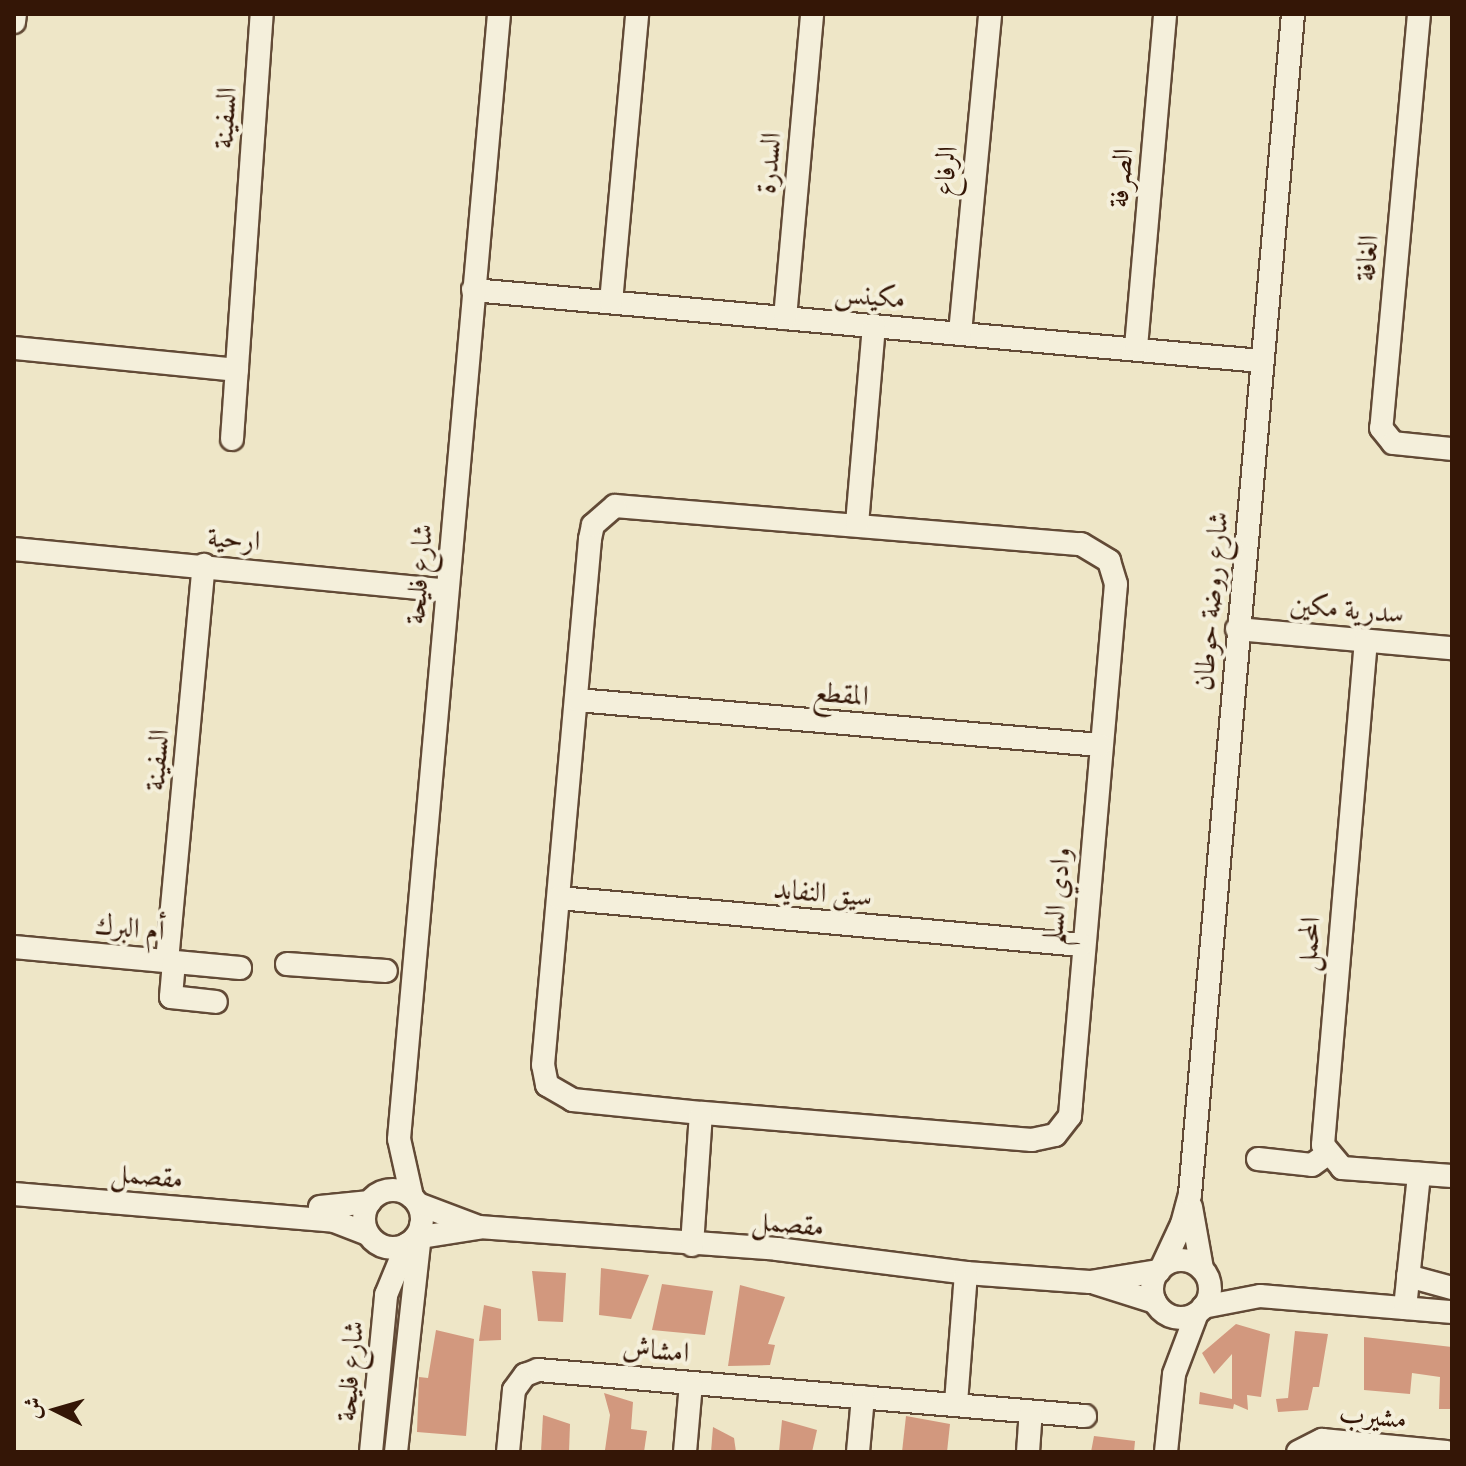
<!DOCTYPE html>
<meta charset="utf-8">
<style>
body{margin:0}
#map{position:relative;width:1466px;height:1466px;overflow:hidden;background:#eee6c7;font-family:"Gentium Book Plus",Amiri,serif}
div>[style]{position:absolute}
.building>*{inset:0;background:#d2987e}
.roads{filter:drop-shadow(2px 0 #624a36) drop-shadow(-2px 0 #624a36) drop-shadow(0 2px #624a36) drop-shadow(0 -2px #624a36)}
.minor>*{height:22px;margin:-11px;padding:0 11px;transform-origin:11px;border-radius:11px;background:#f4efdb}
.minor>.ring{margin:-11px;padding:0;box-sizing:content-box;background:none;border:22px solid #f4efdb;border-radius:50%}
span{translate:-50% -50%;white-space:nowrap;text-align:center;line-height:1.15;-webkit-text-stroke:8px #f4efdb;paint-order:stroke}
.street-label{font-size:28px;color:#341606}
.frame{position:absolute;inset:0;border:16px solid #341606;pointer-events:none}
.north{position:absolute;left:16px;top:1370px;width:80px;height:80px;-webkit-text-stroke:6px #f4efdb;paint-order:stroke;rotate:275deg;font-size:22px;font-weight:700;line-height:32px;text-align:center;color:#341606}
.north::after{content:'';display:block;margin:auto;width:28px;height:36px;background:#341606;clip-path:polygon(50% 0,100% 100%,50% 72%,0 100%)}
</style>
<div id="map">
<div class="building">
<div style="clip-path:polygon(601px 1268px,649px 1275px,631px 1319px,599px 1315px)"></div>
<div style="clip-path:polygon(532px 1271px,566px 1273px,563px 1322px,538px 1321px)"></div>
<div style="clip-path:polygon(662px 1284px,713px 1291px,705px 1335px,652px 1330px)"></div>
<div style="clip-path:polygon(740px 1285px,785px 1297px,768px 1344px,775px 1345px,770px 1365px,728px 1366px)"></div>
<div style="clip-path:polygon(484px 1305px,501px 1309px,501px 1340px,479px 1341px)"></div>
<div style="clip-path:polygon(1236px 1324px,1270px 1334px,1261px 1397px,1247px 1395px,1248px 1410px,1234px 1404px,1233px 1409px,1199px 1404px,1200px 1392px,1232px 1399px,1232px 1354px,1214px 1374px,1202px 1353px)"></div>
<div style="clip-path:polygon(436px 1330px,474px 1339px,466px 1436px,417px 1432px,419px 1377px,428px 1378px)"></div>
<div style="clip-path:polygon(1295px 1331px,1328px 1334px,1319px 1387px,1313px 1387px,1308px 1410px,1278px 1412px,1276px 1399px,1288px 1398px)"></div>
<div style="clip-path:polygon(1364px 1337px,1452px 1347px,1452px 1409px,1439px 1409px,1440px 1377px,1412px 1373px,1410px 1394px,1364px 1390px)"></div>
<div style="clip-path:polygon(604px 1393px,633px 1402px,631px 1429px,647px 1431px,644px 1452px,605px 1450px,610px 1415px)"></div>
<div style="clip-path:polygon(543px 1415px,570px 1424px,569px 1452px,541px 1452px)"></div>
<div style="clip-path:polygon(906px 1416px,950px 1424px,947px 1452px,902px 1452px)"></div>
<div style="clip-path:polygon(782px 1420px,817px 1430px,812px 1452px,779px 1452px)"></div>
<div style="clip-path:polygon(713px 1427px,734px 1438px,736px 1452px,711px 1452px)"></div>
<div style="clip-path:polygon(1094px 1436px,1135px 1441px,1134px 1452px,1091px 1452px)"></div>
</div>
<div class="roads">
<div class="minor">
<div style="left:1419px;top:14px;width:416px;rotate:95.2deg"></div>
<div style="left:1381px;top:428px;width:19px;rotate:51deg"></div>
<div style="left:1393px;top:443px;width:59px;rotate:5.8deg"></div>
<div style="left:14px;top:22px;width:8px;rotate:-83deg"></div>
<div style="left:473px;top:290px;width:791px;rotate:5.15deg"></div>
<div style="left:611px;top:302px;width:289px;rotate:-84.8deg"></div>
<div style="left:785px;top:318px;width:305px;rotate:-84.9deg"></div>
<div style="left:960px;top:333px;width:320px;rotate:-84.6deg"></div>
<div style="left:1136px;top:347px;width:334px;rotate:-85deg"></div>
<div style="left:14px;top:348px;width:224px;rotate:5.6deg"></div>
<div style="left:232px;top:439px;width:426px;rotate:-86deg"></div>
<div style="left:615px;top:506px;width:468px;rotate:4.7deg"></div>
<div style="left:1081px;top:544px;width:33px;rotate:31deg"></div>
<div style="left:1109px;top:561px;width:24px;rotate:73deg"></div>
<div style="left:1116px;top:584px;width:522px;rotate:94.95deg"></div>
<div style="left:1071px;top:1104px;width:12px;rotate:95deg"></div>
<div style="left:1070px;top:1116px;width:24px;rotate:128deg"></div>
<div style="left:1055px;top:1135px;width:24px;rotate:168deg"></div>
<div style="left:1032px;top:1140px;width:332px;rotate:-175.3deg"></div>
<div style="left:701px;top:1113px;width:129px;rotate:-174.2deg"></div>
<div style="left:573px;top:1100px;width:30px;rotate:-150deg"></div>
<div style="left:547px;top:1085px;width:20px;rotate:-101deg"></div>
<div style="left:543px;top:1065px;width:528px;rotate:-84.89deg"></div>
<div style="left:590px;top:539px;width:14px;rotate:-78deg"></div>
<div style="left:593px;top:525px;width:29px;rotate:-41deg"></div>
<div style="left:857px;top:524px;width:199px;rotate:-85.1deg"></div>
<div style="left:14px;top:549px;width:435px;rotate:5.5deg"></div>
<div style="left:1237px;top:629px;width:216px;rotate:5.1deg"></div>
<div style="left:1366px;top:640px;width:507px;rotate:94.87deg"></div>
<div style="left:1323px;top:1145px;width:30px;rotate:50deg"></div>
<div style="left:1342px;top:1168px;width:110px;rotate:4.2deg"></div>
<div style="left:577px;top:700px;width:525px;rotate:4.92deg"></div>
<div style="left:559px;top:898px;width:524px;rotate:5.14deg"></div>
<div style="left:14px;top:947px;width:227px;rotate:5.3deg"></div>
<div style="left:167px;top:961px;width:398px;rotate:-84.7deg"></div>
<div style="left:174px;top:962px;width:35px;rotate:95deg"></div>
<div style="left:171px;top:997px;width:45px;rotate:6.3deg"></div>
<div style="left:287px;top:964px;width:99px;rotate:4deg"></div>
<div style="left:1258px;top:1159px;width:54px;rotate:6.3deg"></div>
<div style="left:1312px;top:1165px;width:17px;rotate:-36deg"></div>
<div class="ring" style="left:364px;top:1190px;width:36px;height:36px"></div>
<div style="left:14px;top:1194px;width:321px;rotate:4.8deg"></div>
<div style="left:334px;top:1221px;width:36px;rotate:21deg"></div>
<div style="left:412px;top:1197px;width:59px;rotate:-102.6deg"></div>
<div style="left:399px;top:1139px;width:1129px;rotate:-84.92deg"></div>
<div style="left:418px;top:1204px;width:65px;rotate:20.7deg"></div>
<div style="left:479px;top:1227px;width:299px;rotate:4.2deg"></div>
<div style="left:777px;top:1249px;width:191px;rotate:7.2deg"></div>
<div style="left:966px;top:1273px;width:124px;rotate:4.2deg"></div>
<div style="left:1090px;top:1282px;width:70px;rotate:-9.1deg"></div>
<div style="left:320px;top:1207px;width:50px;rotate:-5.7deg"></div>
<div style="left:1191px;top:1207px;width:63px;rotate:79.9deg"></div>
<div style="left:415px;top:1238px;width:64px;rotate:-9deg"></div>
<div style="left:692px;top:1245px;width:132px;rotate:-86.1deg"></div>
<div class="ring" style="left:1152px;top:1260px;width:36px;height:36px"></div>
<div style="left:1162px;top:1267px;width:47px;rotate:-65.1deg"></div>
<div style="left:1182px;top:1224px;width:31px;rotate:-75deg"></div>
<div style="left:1190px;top:1194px;width:1184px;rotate:-85.01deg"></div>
<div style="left:1408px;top:1276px;width:46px;rotate:15.3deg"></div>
<div style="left:1095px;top:1283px;width:63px;rotate:17.6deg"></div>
<div style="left:1203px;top:1307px;width:58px;rotate:-10.9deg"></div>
<div style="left:1260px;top:1296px;width:193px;rotate:4.8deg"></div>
<div style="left:1405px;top:1308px;width:135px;rotate:-84deg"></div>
<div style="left:956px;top:1403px;width:130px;rotate:-85.6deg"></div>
<div style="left:371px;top:1452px;width:158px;rotate:-84.5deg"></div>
<div style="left:386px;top:1295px;width:55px;rotate:-67.6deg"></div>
<div style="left:396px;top:1452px;width:228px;rotate:-83.7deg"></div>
<div style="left:508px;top:1452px;width:62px;rotate:-84.5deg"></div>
<div style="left:514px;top:1390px;width:19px;rotate:-54deg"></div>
<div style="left:525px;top:1375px;width:14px;rotate:-21deg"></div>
<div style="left:538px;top:1370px;width:549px;rotate:4.81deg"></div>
<div style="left:685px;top:1452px;width:69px;rotate:-85deg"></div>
<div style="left:858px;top:1452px;width:55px;rotate:-84.8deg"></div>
<div style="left:1028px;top:1452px;width:39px;rotate:-86deg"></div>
<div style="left:1166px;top:1452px;width:78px;rotate:-84.1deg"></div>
<div style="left:1174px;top:1374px;width:65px;rotate:-69.3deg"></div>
<div style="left:1298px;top:1452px;width:27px;rotate:-27deg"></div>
<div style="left:1322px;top:1440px;width:125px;rotate:5.5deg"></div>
</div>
</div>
<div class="street-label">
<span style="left:224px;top:118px;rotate:-86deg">السفينة</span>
<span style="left:768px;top:163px;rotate:-85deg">السدرة</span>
<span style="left:945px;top:171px;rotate:-85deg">الرفاع</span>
<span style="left:1120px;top:178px;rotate:-85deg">الصرفة</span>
<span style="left:1366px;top:258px;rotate:-85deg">الغافة</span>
<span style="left:870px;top:295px;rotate:5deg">مكينس</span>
<span style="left:234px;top:538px;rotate:5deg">ارحية</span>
<span style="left:418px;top:574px;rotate:-85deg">شارع فليحة</span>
<span style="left:1210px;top:601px;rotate:-85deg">شارع روضة حوطان</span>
<span style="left:1347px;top:608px;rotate:5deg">سدرية مكين</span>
<span style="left:841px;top:693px;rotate:5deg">المقطع</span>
<span style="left:156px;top:760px;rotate:-85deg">السفينة</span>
<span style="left:823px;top:892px;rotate:5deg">سيق النفايد</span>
<span style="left:1056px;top:896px;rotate:-85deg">وادي السلم</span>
<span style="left:130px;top:927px;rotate:5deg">أم البرك</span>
<span style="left:1308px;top:944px;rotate:-86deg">المحمل</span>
<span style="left:147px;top:1175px;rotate:5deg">مقصمل</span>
<span style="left:788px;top:1223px;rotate:5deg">مقصمل</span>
<span style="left:656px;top:1349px;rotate:5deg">امشاش</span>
<span style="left:349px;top:1371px;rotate:-85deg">شارع فليحة</span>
<span style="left:1373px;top:1415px;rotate:5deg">مشيرب</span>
</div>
<div class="frame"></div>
<div class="north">ش</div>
</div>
